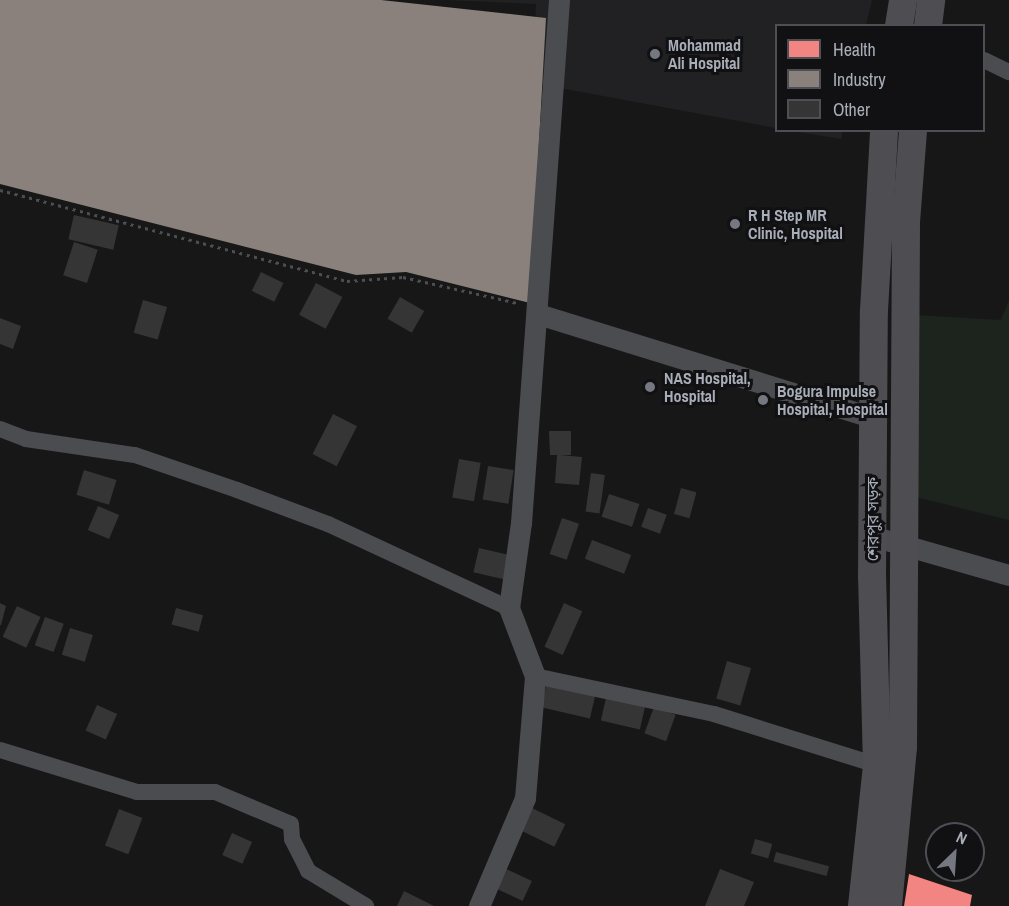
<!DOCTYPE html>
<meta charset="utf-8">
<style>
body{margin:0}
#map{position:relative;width:1009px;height:906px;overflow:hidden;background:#171717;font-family:"Archivo Narrow","Noto Sans Bengali",sans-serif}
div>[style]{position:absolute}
.built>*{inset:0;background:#212123}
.green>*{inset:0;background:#1d241e}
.health>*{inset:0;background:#f28482}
.industry>*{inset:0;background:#8a817c}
.building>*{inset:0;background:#353536;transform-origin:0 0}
.path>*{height:3px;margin-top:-1.5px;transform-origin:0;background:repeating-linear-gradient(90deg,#4d4e52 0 3px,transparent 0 7.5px)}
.minor>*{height:16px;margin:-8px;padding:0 8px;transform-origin:8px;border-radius:8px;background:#4b4c50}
.tertiary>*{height:21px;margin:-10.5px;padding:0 10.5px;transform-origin:10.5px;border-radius:10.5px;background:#4b4c50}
.trunk>*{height:28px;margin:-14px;padding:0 14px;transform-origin:14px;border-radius:14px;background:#4e4e52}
.dots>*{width:16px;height:16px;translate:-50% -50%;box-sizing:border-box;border:3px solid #111113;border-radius:50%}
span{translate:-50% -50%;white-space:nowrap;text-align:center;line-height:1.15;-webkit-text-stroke:6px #111113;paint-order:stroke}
.poi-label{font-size:16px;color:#a8adb8;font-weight:700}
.left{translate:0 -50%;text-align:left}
.street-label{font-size:16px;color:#a8adb8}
.legend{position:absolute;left:775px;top:24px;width:210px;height:108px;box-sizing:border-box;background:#111113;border:2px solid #4d4f55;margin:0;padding:8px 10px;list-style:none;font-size:18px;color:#a8adb8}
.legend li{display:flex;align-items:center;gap:12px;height:30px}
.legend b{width:30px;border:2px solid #4d4f55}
.north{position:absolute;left:925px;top:822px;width:60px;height:60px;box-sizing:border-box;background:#111113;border:2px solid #4d4f55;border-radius:50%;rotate:25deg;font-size:16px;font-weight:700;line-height:24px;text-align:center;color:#a8adb8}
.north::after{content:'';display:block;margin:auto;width:21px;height:27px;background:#757880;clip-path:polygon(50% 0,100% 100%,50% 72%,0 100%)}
</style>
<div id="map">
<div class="built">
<div style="clip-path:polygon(445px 0,872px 0,866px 25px,776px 26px,776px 128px,533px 83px,536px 4px)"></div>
<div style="clip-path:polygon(792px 131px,843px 130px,843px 131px,841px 139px)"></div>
</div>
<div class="green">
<div style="clip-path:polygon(1009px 301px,1009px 520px,916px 497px,915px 315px,1001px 320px)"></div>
</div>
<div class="health">
<div style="clip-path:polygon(909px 874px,972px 895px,970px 906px,904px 906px)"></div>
</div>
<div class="industry">
<div style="clip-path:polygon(0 0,381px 0,546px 18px,530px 303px,406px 272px,356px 275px,0 184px)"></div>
</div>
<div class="building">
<div style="left:74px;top:215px;width:46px;height:25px;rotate:13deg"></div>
<div style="left:74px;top:242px;width:25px;height:35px;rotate:18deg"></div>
<div style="left:261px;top:272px;width:25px;height:21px;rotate:26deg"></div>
<div style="left:316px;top:283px;width:30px;height:36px;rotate:28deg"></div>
<div style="left:400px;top:297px;width:28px;height:25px;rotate:30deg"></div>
<div style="left:143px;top:300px;width:25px;height:34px;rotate:16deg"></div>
<div style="clip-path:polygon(0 318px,21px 326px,13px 349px,0 344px)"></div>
<div style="left:333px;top:414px;width:27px;height:45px;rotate:27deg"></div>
<div style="clip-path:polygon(549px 431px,571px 431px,571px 455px,560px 455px,582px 457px,579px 485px,555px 483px,557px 455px,550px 455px)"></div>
<div style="left:459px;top:459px;width:22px;height:39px;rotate:10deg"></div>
<div style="left:488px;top:466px;width:26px;height:34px;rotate:9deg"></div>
<div style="left:84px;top:470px;width:34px;height:26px;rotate:17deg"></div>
<div style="left:591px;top:473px;width:14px;height:39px;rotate:8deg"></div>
<div style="left:681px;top:488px;width:16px;height:27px;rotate:15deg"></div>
<div style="left:609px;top:494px;width:32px;height:24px;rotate:18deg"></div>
<div style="left:98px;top:506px;width:23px;height:26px;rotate:23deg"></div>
<div style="left:648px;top:508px;width:20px;height:20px;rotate:20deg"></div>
<div style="left:562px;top:518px;width:18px;height:38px;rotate:19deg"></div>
<div style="left:592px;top:540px;width:42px;height:20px;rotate:21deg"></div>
<div style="left:479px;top:548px;width:31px;height:25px;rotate:13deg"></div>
<div style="clip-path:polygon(0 603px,6px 606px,1px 625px,0 625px)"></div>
<div style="left:564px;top:603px;width:20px;height:48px;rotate:24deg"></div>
<div style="left:17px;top:606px;width:26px;height:34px;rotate:25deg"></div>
<div style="left:176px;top:608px;width:28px;height:17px;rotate:15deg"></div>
<div style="left:45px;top:617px;width:20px;height:30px;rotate:20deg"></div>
<div style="left:70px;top:628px;width:24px;height:28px;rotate:17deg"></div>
<div style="left:727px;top:661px;width:25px;height:39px;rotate:16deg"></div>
<div style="left:547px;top:682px;width:50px;height:26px;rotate:13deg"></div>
<div style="left:606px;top:698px;width:40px;height:23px;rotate:13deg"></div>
<div style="left:97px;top:705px;width:22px;height:28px;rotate:24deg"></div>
<div style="left:654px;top:707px;width:23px;height:28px;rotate:20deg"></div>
<div style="left:532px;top:808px;width:37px;height:25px;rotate:26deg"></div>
<div style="left:119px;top:809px;width:25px;height:39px;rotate:21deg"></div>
<div style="left:232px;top:833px;width:22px;height:24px;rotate:24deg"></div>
<div style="left:755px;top:839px;width:18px;height:15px;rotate:16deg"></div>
<div style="left:776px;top:852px;width:55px;height:10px;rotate:15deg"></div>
<div style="left:502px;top:867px;width:33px;height:22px;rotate:25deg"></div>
<div style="clip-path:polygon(720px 869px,754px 882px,744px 906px,705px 906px)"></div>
<div style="clip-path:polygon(404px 891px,434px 906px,397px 906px)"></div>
</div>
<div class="path">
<div style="left:0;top:190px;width:359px;rotate:14.7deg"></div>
<div style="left:347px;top:281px;width:56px;rotate:-4.1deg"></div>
<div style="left:403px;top:277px;width:117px;rotate:12.8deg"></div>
</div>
<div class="minor">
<div style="left:984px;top:60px;width:28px;rotate:26deg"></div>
<div style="left:0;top:429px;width:28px;rotate:21deg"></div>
<div style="left:26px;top:439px;width:110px;rotate:8.4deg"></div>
<div style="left:135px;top:455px;width:108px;rotate:18.9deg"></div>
<div style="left:237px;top:490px;width:97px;rotate:20.5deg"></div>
<div style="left:328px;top:524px;width:200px;rotate:24.9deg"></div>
<div style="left:535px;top:676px;width:183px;rotate:12deg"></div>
<div style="left:714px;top:714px;width:171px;rotate:17.4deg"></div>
<div style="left:0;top:750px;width:143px;rotate:17deg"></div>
<div style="left:137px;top:792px;width:78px"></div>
<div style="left:215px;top:792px;width:82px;rotate:22.8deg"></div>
<div style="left:291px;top:824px;width:15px;rotate:86deg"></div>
<div style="left:292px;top:839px;width:36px;rotate:63deg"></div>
<div style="left:308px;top:871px;width:68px;rotate:31.1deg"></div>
</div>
<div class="tertiary">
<div style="left:538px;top:314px;width:351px;rotate:17.2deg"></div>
<div style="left:872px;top:536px;width:142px;rotate:15.9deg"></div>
<div style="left:479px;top:906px;width:117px;rotate:-66.9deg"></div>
<div style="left:525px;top:798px;width:122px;rotate:-85.3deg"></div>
<div style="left:535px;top:676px;width:73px;rotate:-110.9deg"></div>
<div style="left:509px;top:608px;width:86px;rotate:-82deg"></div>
<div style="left:521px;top:523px;width:524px;rotate:-85.84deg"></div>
</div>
<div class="trunk">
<div style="left:899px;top:26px;width:26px;rotate:-81deg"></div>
<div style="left:928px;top:26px;width:26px;rotate:-83deg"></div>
<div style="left:862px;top:906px;width:142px;rotate:-83.9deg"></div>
<div style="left:877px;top:765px;width:188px;rotate:-91.5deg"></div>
<div style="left:872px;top:577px;width:266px;rotate:-89.6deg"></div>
<div style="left:874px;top:311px;width:181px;rotate:-86.8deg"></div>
<div style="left:888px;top:906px;width:160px;rotate:-84.6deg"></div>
<div style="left:903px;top:747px;width:525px;rotate:-89.67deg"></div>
<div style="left:906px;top:222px;width:92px;rotate:-85.6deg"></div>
</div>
<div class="dots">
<div style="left:655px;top:54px;background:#757880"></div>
<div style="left:735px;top:224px;background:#757880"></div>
<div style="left:650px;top:387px;background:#757880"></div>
<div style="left:763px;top:400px;background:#757880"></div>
</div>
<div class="poi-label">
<span class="left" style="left:668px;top:54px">Mohammad<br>Ali Hospital</span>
<span class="left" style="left:748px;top:224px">R H Step MR<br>Clinic, Hospital</span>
<span class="left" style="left:664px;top:387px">NAS Hospital,<br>Hospital</span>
<span class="left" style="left:777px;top:400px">Bogura Impulse<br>Hospital, Hospital</span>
</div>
<div class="street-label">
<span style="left:872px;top:519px;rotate:-90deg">শেরপুর সড়ক</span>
</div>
<ul class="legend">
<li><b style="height:16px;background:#f28482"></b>Health</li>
<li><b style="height:16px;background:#8a817c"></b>Industry</li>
<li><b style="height:16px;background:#353536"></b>Other</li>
</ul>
<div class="north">N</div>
</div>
